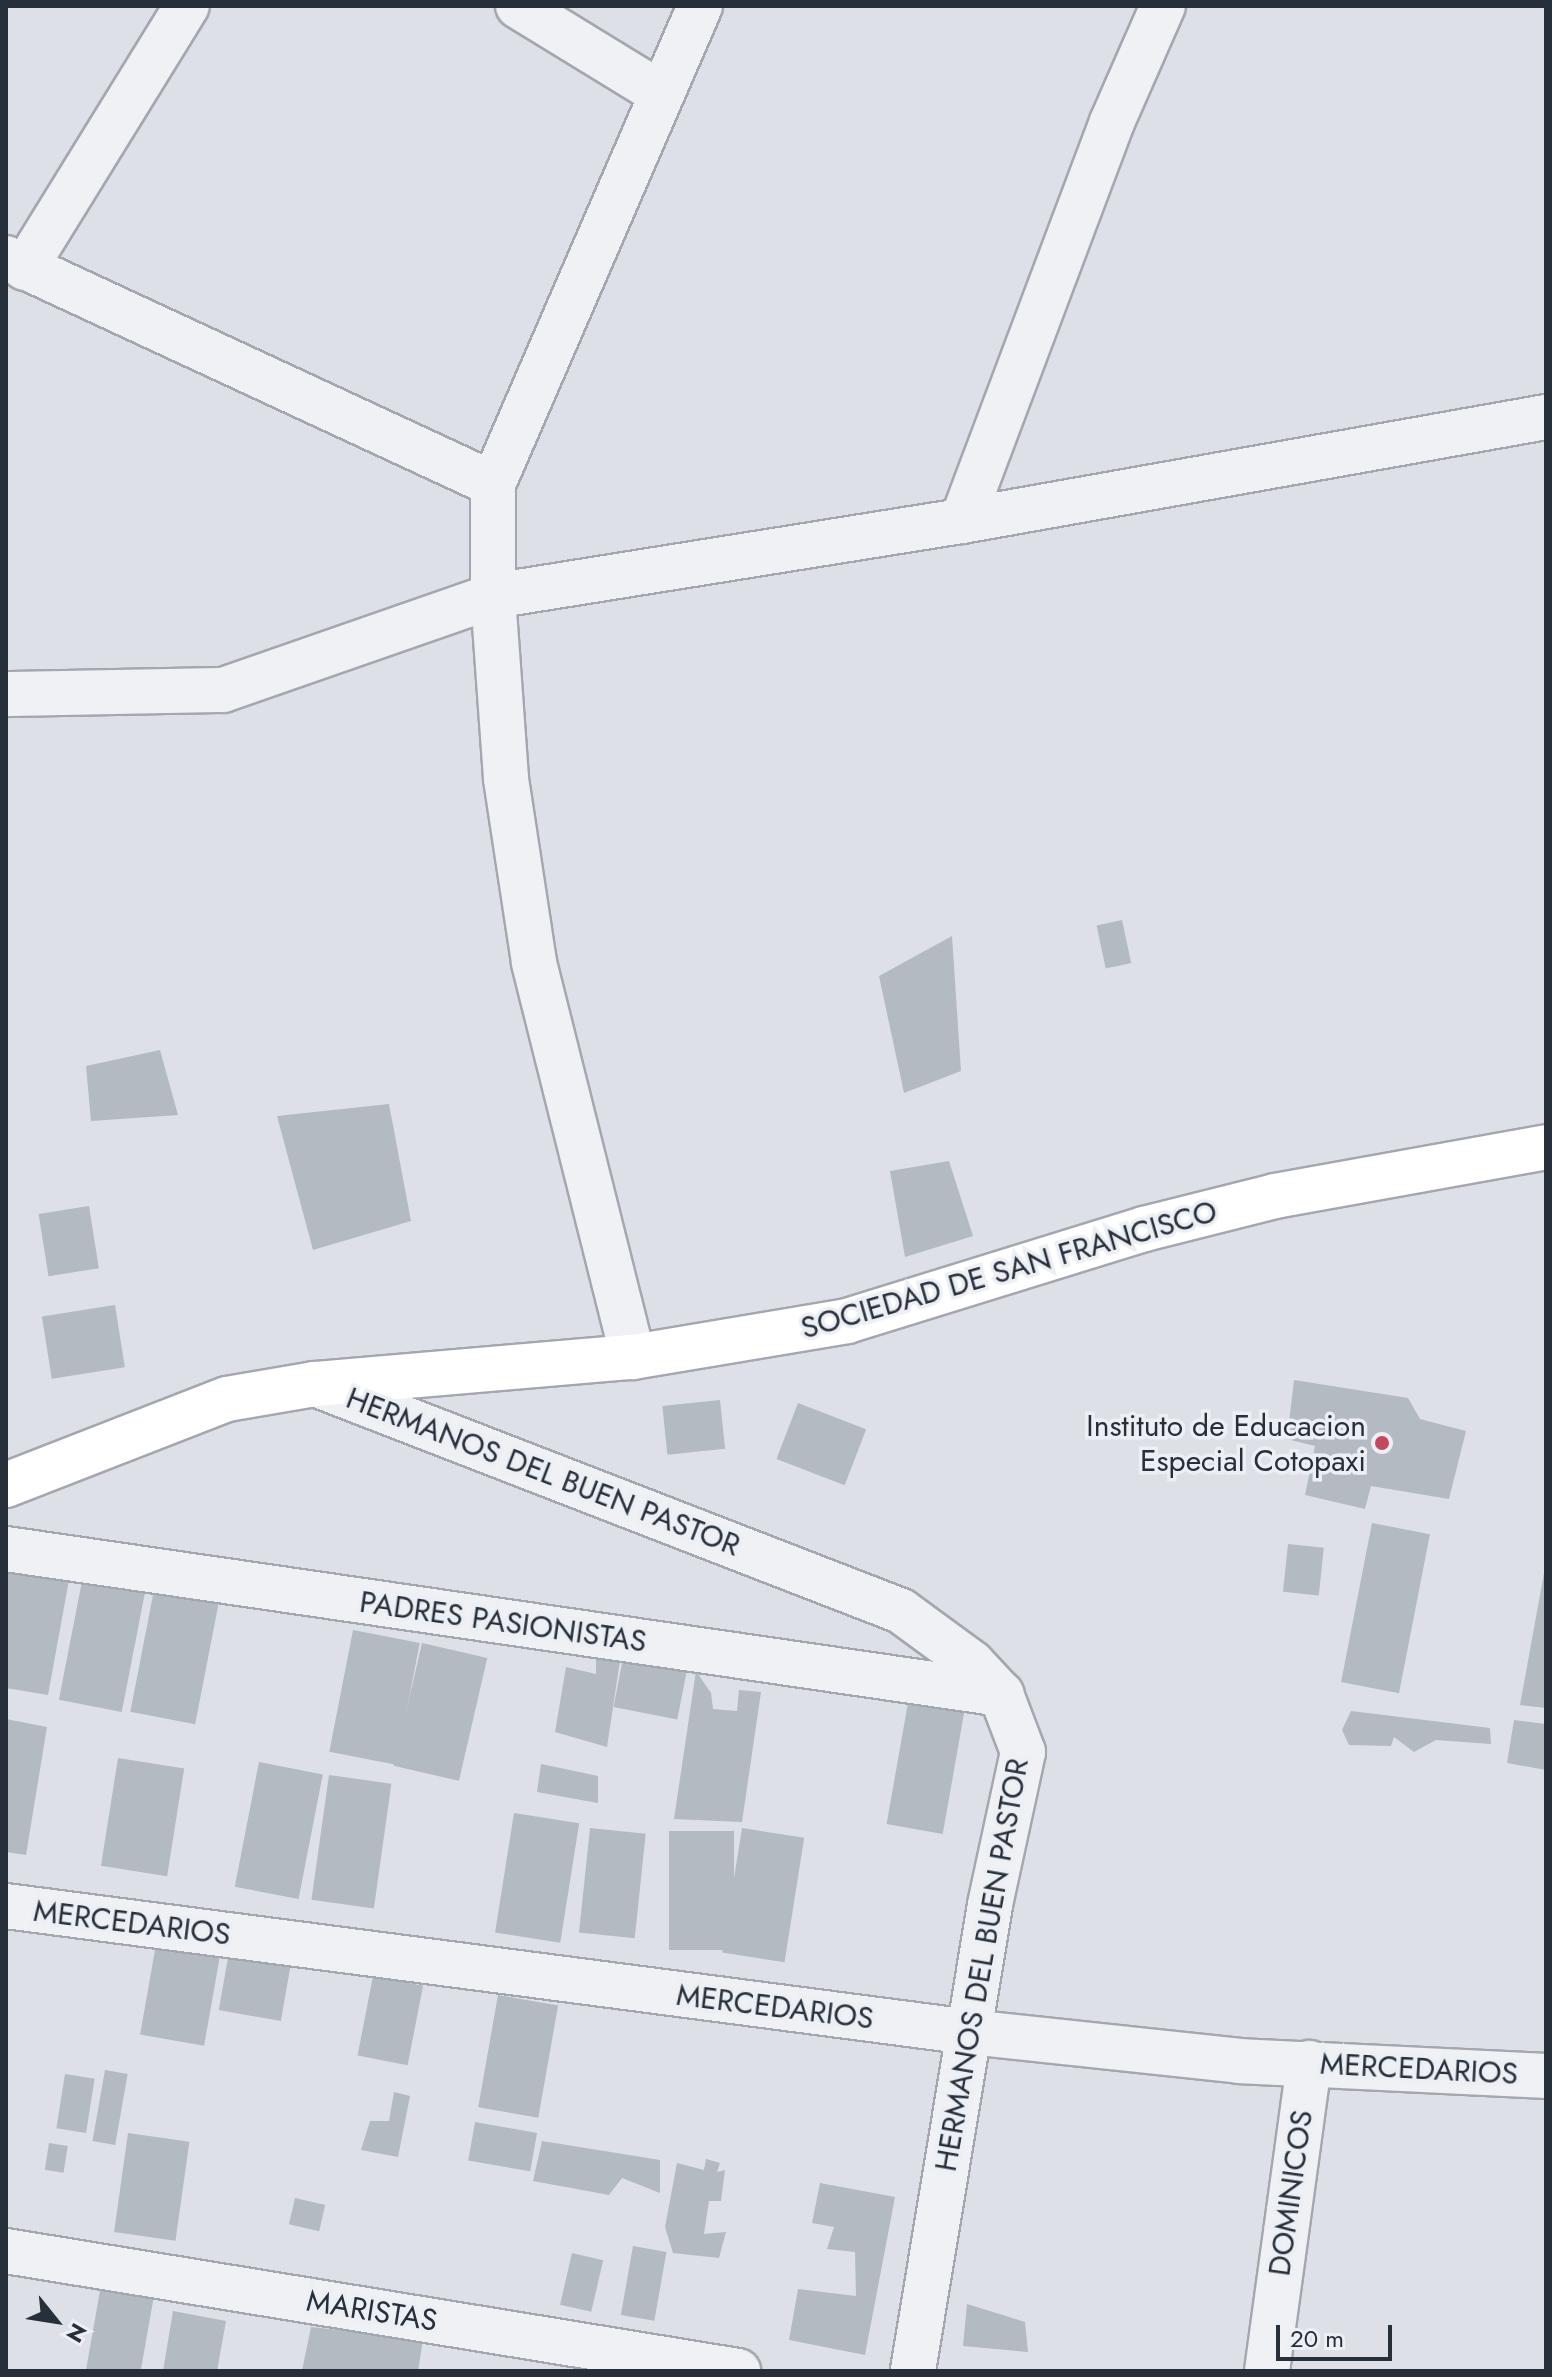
<!DOCTYPE html>
<style>
body{margin:0}
#map{position:relative;width:1552px;height:2377px;overflow:hidden;background:#dde0e6;font-family:Jost,sans-serif}
div>[style]{position:absolute}
.building>*{inset:0;background:#b4bac2;transform-origin:0 0}
.roads{filter:drop-shadow(2px 0 #a3a7af) drop-shadow(-2px 0 #a3a7af) drop-shadow(0 2px #a3a7af) drop-shadow(0 -2px #a3a7af)}
.street>*{height:44px;margin:-22px;padding:0 22px;transform-origin:22px;border-radius:22px;background:#eff1f4}
.secondary>*{height:44px;margin:-22px;padding:0 22px;transform-origin:22px;border-radius:22px;background:#fff}
.dots>*{width:22px;height:22px;translate:-50% -50%;box-sizing:border-box;border:4px solid #eceff3;border-radius:50%}
span{translate:-50% -50%;white-space:nowrap;text-align:center;line-height:1.15;-webkit-text-stroke:7px #eceff3;paint-order:stroke}
.street-label{font-size:30px;color:#272f3b}
.poi-label{font-size:30px;color:#272f3b}
.right{translate:-100% -50%;text-align:right}
.frame{position:absolute;inset:0;border:8px solid #272f3b;pointer-events:none}
.north{position:absolute;left:16px;top:2281px;width:80px;height:80px;-webkit-text-stroke:6px #eceff3;paint-order:stroke;rotate:120deg;font-size:22px;font-weight:700;line-height:32px;text-align:center;color:#272f3b}
.north::after{content:'';display:block;margin:auto;width:28px;height:36px;background:#272f3b;clip-path:polygon(50% 0,100% 100%,50% 72%,0 100%)}
.scale{position:absolute;left:1276px;top:2325px;width:116px;height:36px;box-sizing:border-box;border:4px solid #272f3b;border-top:0;padding-left:10px;font-size:24px;line-height:28px;white-space:nowrap;color:#272f3b;-webkit-text-stroke:6px #eceff3;paint-order:stroke}
</style>
<div id="map">
<div class="building">
<div style="left:1122px;top:920px;width:44px;height:26px;rotate:78deg"></div>
<div style="clip-path:polygon(952px 936px,961px 1071px,904px 1093px,879px 976px)"></div>
<div style="clip-path:polygon(160px 1050px,178px 1115px,91px 1121px,86px 1066px)"></div>
<div style="clip-path:polygon(389px 1104px,411px 1221px,313px 1250px,277px 1116px)"></div>
<div style="clip-path:polygon(949px 1161px,973px 1236px,905px 1257px,890px 1171px)"></div>
<div style="left:89px;top:1206px;width:63px;height:51px;rotate:81deg"></div>
<div style="left:115px;top:1305px;width:63px;height:74px;rotate:81deg"></div>
<div style="clip-path:polygon(1294px 1380px,1408px 1398px,1420px 1419px,1466px 1431px,1449px 1499px,1371px 1486px,1365px 1509px,1305px 1495px,1315px 1446px,1287px 1439px)"></div>
<div style="left:720px;top:1400px;width:49px;height:58px;rotate:84deg"></div>
<div style="left:798px;top:1403px;width:73px;height:60px;rotate:21deg"></div>
<div style="left:1372px;top:1523px;width:59px;height:162px;rotate:11deg"></div>
<div style="left:1288px;top:1544px;width:36px;height:48px;rotate:6deg"></div>
<div style="clip-path:polygon(6px 1573px,69px 1580px,48px 1695px,6px 1688px)"></div>
<div style="clip-path:polygon(1544px 1573px,1546px 1573px,1546px 1708px,1520px 1705px)"></div>
<div style="left:82px;top:1581px;width:64px;height:121px;rotate:11deg"></div>
<div style="left:154px;top:1590px;width:66px;height:124px;rotate:11deg"></div>
<div style="left:353px;top:1630px;width:68px;height:124px;rotate:11deg"></div>
<div style="left:422px;top:1643px;width:67px;height:126px;rotate:13deg"></div>
<div style="clip-path:polygon(596px 1653px,621px 1654px,607px 1747px,555px 1732px,566px 1667px,596px 1674px)"></div>
<div style="left:624px;top:1653px;width:65px;height:55px;rotate:11deg"></div>
<div style="clip-path:polygon(696px 1671px,711px 1693px,713px 1709px,737px 1711px,739px 1690px,761px 1692px,742px 1822px,674px 1819px)"></div>
<div style="left:909px;top:1697px;width:57px;height:129px;rotate:10deg"></div>
<div style="clip-path:polygon(1351px 1711px,1490px 1728px,1491px 1744px,1436px 1740px,1414px 1752px,1394px 1737px,1391px 1746px,1349px 1745px,1342px 1730px)"></div>
<div style="clip-path:polygon(6px 1719px,47px 1727px,26px 1855px,6px 1852px)"></div>
<div style="clip-path:polygon(1514px 1720px,1546px 1724px,1546px 1770px,1507px 1763px)"></div>
<div style="left:118px;top:1758px;width:67px;height:109px;rotate:9deg"></div>
<div style="left:259px;top:1762px;width:65px;height:127px;rotate:11deg"></div>
<div style="clip-path:polygon(541px 1764px,598px 1776px,598px 1803px,537px 1792px)"></div>
<div style="left:329px;top:1775px;width:63px;height:126px;rotate:8deg"></div>
<div style="left:514px;top:1813px;width:66px;height:121px;rotate:9deg"></div>
<div style="left:590px;top:1828px;width:56px;height:105px;rotate:6deg"></div>
<div style="left:742px;top:1828px;width:63px;height:126px;rotate:9deg"></div>
<div style="left:669px;top:1831px;width:65px;height:119px"></div>
<div style="left:158px;top:1933px;width:65px;height:103px;rotate:10deg"></div>
<div style="left:229px;top:1952px;width:63px;height:59px;rotate:10deg"></div>
<div style="left:373px;top:1976px;width:51px;height:81px;rotate:11deg"></div>
<div style="left:498px;top:1995px;width:61px;height:114px;rotate:10deg"></div>
<div style="left:105px;top:2070px;width:23px;height:72px;rotate:10deg"></div>
<div style="left:65px;top:2074px;width:30px;height:55px;rotate:9deg"></div>
<div style="clip-path:polygon(394px 2092px,410px 2096px,398px 2157px,361px 2150px,370px 2121px,389px 2121px)"></div>
<div style="left:475px;top:2122px;width:63px;height:39px;rotate:10deg"></div>
<div style="left:128px;top:2133px;width:62px;height:100px;rotate:8deg"></div>
<div style="clip-path:polygon(542px 2141px,660px 2160px,660px 2193px,622px 2178px,609px 2195px,533px 2181px)"></div>
<div style="left:49px;top:2143px;width:19px;height:27px;rotate:9deg"></div>
<div style="clip-path:polygon(706px 2159px,720px 2163px,717px 2172px,725px 2170px,721px 2201px,709px 2201px,704px 2234px,726px 2232px,719px 2258px,673px 2253px,665px 2227px,677px 2163px,704px 2170px)"></div>
<div style="clip-path:polygon(820px 2183px,895px 2197px,865px 2355px,789px 2340px,798px 2289px,856px 2296px,855px 2252px,827px 2249px,834px 2227px,812px 2223px)"></div>
<div style="left:295px;top:2198px;width:31px;height:27px;rotate:13deg"></div>
<div style="left:633px;top:2246px;width:34px;height:70px;rotate:10deg"></div>
<div style="left:572px;top:2253px;width:32px;height:53px;rotate:13deg"></div>
<div style="left:101px;top:2285px;width:54px;height:87px;rotate:10deg"></div>
<div style="clip-path:polygon(967px 2304px,1025px 2322px,1028px 2352px,963px 2346px)"></div>
<div style="clip-path:polygon(173px 2311px,226px 2321px,217px 2371px,163px 2371px)"></div>
<div style="clip-path:polygon(311px 2327px,423px 2339px,418px 2371px,302px 2371px)"></div>
</div>
<div class="roads">
<div class="street">
<div style="left:518px;top:6px;width:167px;rotate:31.5deg"></div>
<div style="left:6px;top:258px;width:537px;rotate:24.89deg"></div>
<div style="left:25px;top:268px;width:308px;rotate:-58.3deg"></div>
<div style="left:962px;top:521px;width:426px;rotate:-69.4deg"></div>
<div style="left:1112px;top:122px;width:127px;rotate:-66.3deg"></div>
<div style="left:6px;top:694px;width:217px;rotate:-1.1deg"></div>
<div style="left:223px;top:690px;width:286px;rotate:-19.2deg"></div>
<div style="left:493px;top:596px;width:475px;rotate:-9.1deg"></div>
<div style="left:962px;top:521px;width:593px;rotate:-10.1deg"></div>
<div style="left:633px;top:1357px;width:407px;rotate:-104.1deg"></div>
<div style="left:534px;top:962px;width:186px;rotate:-98.7deg"></div>
<div style="left:506px;top:778px;width:182px;rotate:-94.1deg"></div>
<div style="left:493px;top:596px;width:112px;rotate:-90deg"></div>
<div style="left:493px;top:484px;width:521px;rotate:-66.58deg"></div>
<div style="left:315px;top:1384px;width:628px;rotate:21.17deg"></div>
<div style="left:901px;top:1611px;width:88px;rotate:36.2deg"></div>
<div style="left:972px;top:1663px;width:42px;rotate:46.9deg"></div>
<div style="left:1001px;top:1694px;width:62px;rotate:69.2deg"></div>
<div style="left:1023px;top:1752px;width:157px;rotate:102.2deg"></div>
<div style="left:990px;top:1905px;width:472px;rotate:99.4deg"></div>
<div style="left:6px;top:1549px;width:1006px;rotate:8.29deg"></div>
<div style="left:6px;top:1906px;width:971px;rotate:7.45deg"></div>
<div style="left:969px;top:2032px;width:272px;rotate:6.1deg"></div>
<div style="left:1239px;top:2061px;width:307px;rotate:2.8deg"></div>
<div style="left:6px;top:2251px;width:742px;rotate:9.31deg"></div>
<div style="left:1267px;top:2371px;width:311px;rotate:-82.2deg"></div>
</div>
<div class="secondary">
<div style="left:6px;top:1485px;width:237px;rotate:-21.3deg"></div>
<div style="left:227px;top:1399px;width:89px;rotate:-9.7deg"></div>
<div style="left:315px;top:1384px;width:319px;rotate:-4.9deg"></div>
<div style="left:633px;top:1357px;width:217px;rotate:-9.5deg"></div>
<div style="left:847px;top:1321px;width:311px;rotate:-17.2deg"></div>
<div style="left:1144px;top:1229px;width:135px;rotate:-14.1deg"></div>
<div style="left:1275px;top:1196px;width:275px;rotate:-10.2deg"></div>
</div>
</div>
<div class="dots">
<div style="left:1382px;top:1443px;background:#c4495f"></div>
</div>
<div class="street-label">
<span style="left:1009px;top:1270px;rotate:-16deg">SOCIEDAD DE SAN FRANCISCO</span>
<span style="left:543px;top:1472px;rotate:21deg">HERMANOS DEL BUEN PASTOR</span>
<span style="left:503px;top:1622px;rotate:8deg">PADRES PASIONISTAS</span>
<span style="left:132px;top:1923px;rotate:7deg">MERCEDARIOS</span>
<span style="left:982px;top:1965px;rotate:-80deg">HERMANOS DEL BUEN PASTOR</span>
<span style="left:775px;top:2007px;rotate:7deg">MERCEDARIOS</span>
<span style="left:1419px;top:2069px;rotate:3deg">MERCEDARIOS</span>
<span style="left:1291px;top:2193px;rotate:-82deg">DOMINICOS</span>
<span style="left:372px;top:2311px;rotate:9deg">MARISTAS</span>
</div>
<div class="poi-label">
<span class="right" style="left:1366px;top:1443px">Instituto de Educacion<br>Especial Cotopaxi</span>
</div>
<div class="frame"></div>
<div class="north">N</div>
<div class="scale">20 m</div>
</div>
